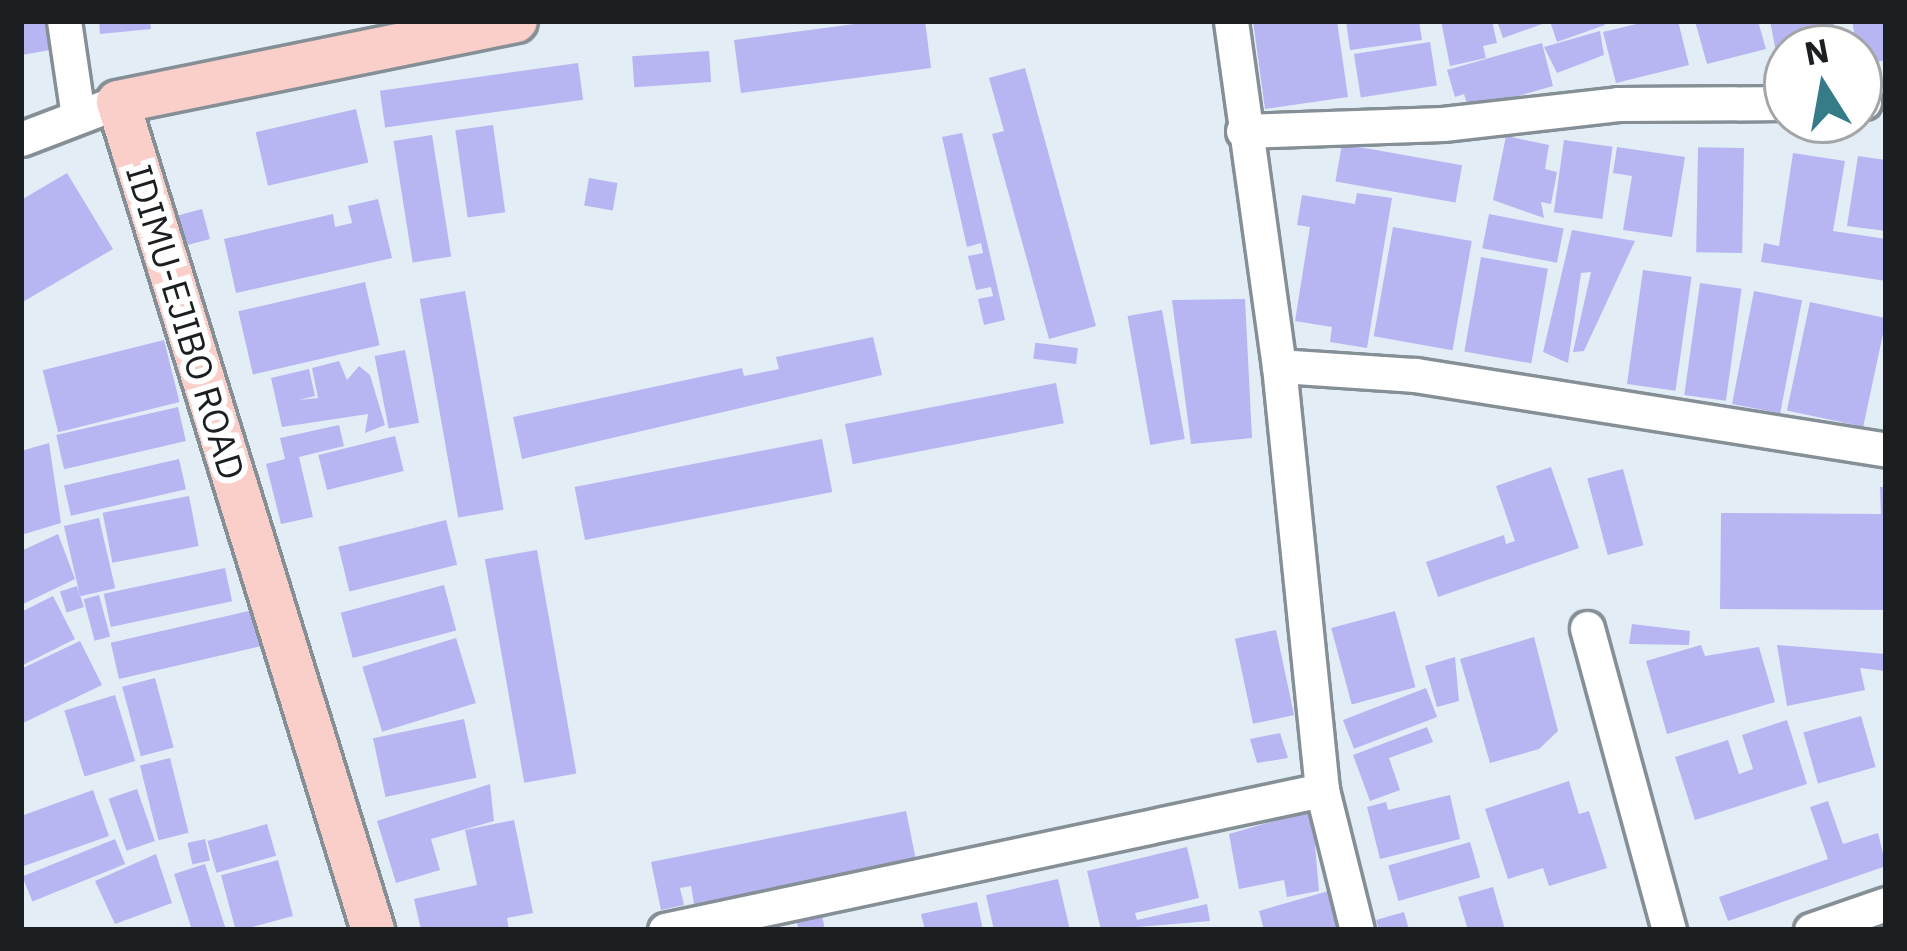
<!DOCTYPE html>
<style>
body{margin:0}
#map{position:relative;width:1907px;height:951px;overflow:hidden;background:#e3edf6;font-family:"IBM Plex Sans",sans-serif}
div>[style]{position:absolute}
.building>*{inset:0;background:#b8b6f2;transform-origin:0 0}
.roads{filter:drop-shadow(3px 0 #858f96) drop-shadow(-3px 0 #858f96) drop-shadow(0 3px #858f96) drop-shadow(0 -3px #858f96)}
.minor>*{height:33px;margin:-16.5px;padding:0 16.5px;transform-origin:16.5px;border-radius:16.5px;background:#fff}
.major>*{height:42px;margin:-21px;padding:0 21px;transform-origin:21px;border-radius:21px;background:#facfc9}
span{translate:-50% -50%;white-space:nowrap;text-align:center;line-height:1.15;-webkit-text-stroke:12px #fff;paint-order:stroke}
.street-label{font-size:36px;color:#1b1f22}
.frame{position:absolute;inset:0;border:24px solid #1b1f22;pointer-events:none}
.north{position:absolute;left:1763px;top:24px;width:120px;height:120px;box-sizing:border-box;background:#fff;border:3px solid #a4a5a7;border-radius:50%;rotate:349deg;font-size:33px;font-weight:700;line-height:48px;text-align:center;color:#1b1f22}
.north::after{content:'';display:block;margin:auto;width:42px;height:54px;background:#357b88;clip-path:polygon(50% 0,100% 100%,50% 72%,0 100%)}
</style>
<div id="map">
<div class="building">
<div style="clip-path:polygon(21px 21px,50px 21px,55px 49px,22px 55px)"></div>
<div style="clip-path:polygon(99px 21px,150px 21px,151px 29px,100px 34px)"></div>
<div style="clip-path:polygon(877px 21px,925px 21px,931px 68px,741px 93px,734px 40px)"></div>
<div style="clip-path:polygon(1253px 21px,1337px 21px,1348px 97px,1265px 109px)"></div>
<div style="clip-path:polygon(1346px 21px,1419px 21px,1422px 40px,1350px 50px)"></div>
<div style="clip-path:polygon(1441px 21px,1492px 21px,1497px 43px,1483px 46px,1486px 58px,1450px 66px)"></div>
<div style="clip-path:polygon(1497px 21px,1548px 21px,1548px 22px,1503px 38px)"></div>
<div style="clip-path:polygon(1550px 21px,1603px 21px,1605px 25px,1557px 42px)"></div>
<div style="clip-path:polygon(1649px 21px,1678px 21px,1689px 65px,1616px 83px,1603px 32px)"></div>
<div style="clip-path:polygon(1695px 21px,1758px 21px,1766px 49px,1707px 64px)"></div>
<div style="clip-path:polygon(1770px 21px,1833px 21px,1838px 48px,1787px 48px,1781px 77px)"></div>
<div style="clip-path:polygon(1852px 21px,1886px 21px,1886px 60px,1859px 66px,1859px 48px,1843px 48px,1840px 35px,1854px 32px)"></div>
<div style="clip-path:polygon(1600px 31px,1604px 55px,1557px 73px,1544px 47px)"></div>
<div style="left:1430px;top:42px;width:44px;height:77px;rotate:81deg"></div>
<div style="clip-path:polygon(1542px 43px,1553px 86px,1469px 110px,1464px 94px,1455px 97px,1447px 70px)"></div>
<div style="left:709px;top:51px;width:31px;height:77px;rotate:86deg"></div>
<div style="left:578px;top:63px;width:37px;height:200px;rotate:82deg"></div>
<div style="clip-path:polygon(1025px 68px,1096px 326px,1049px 339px,992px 134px,1004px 131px,989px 78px)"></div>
<div style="left:356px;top:109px;width:55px;height:103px;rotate:77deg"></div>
<div style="left:493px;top:125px;width:88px;height:38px;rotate:82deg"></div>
<div style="clip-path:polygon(962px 133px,1005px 320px,984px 325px,978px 299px,993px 296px,991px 287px,976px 290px,968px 256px,983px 253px,981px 243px,967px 247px,942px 137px)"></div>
<div style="left:432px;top:135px;width:123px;height:39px;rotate:81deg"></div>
<div style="clip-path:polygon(1506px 136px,1549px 145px,1545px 169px,1557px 172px,1551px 204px,1541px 202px,1544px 218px,1493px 200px)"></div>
<div style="left:1564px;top:140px;width:49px;height:73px;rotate:8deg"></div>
<div style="left:1342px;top:144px;width:122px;height:38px;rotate:10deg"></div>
<div style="clip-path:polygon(1617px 147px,1685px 157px,1672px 237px,1623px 230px,1632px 176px,1613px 173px)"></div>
<div style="left:1744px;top:148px;width:105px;height:46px;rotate:91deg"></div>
<div style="clip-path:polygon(1793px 153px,1845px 161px,1833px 231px,1886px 239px,1886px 281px,1761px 262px,1764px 243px,1779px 246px)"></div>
<div style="clip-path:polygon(1858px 156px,1886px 160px,1886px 231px,1847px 226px)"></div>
<div style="clip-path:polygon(67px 173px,113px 249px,21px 303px,21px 200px)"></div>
<div style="left:589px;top:178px;width:29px;height:28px;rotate:10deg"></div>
<div style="clip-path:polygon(1357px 193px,1392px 198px,1367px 348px,1330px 342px,1332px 327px,1295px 321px,1310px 227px,1297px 225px,1302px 195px,1355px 204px)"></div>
<div style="clip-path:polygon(378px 199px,392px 258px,236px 293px,224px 239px,333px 214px,335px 227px,352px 223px,348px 206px)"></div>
<div style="left:202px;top:209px;width:31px;height:25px;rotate:75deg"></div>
<div style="left:1489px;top:214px;width:76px;height:35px;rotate:11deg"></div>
<div style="left:1393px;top:227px;width:80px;height:111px;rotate:10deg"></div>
<div style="clip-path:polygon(1572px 230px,1635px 241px,1584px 351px,1573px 352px,1591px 272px,1581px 273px,1568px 363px,1543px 352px)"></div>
<div style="left:1481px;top:257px;width:68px;height:96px;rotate:10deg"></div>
<div style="left:1643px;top:270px;width:49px;height:115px;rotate:8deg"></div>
<div style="left:365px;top:282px;width:65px;height:130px;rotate:77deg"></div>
<div style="left:1700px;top:283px;width:42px;height:113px;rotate:8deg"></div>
<div style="left:465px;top:291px;width:222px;height:46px;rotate:80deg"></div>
<div style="left:1754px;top:291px;width:49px;height:115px;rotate:11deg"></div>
<div style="clip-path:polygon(1245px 299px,1252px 438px,1191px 444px,1172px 300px)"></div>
<div style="left:1810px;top:302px;width:78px;height:111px;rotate:12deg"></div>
<div style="left:1162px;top:310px;width:131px;height:35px;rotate:80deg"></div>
<div style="clip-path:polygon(873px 337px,882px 375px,522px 459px,513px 417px,742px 368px,744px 376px,779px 369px,776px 357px)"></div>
<div style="left:164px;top:340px;width:64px;height:125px;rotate:76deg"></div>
<div style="left:1078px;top:348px;width:16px;height:43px;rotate:97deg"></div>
<div style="left:405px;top:350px;width:74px;height:31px;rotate:79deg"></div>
<div style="clip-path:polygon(339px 361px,347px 380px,359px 366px,370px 375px,385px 425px,365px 433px,368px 414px,282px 427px,271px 378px,309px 369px,315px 396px,299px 400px,318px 398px,312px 368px)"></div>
<div style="left:1056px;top:383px;width:41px;height:215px;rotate:79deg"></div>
<div style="left:178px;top:407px;width:35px;height:125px;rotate:77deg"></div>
<div style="clip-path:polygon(339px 425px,344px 446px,299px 457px,313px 517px,281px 524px,266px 464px,285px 459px,280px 438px)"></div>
<div style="left:395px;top:436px;width:36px;height:79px;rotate:76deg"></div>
<div style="left:822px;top:439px;width:54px;height:252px;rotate:79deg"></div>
<div style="clip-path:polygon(49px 443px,61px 523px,21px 535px,21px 451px)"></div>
<div style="left:179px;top:459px;width:31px;height:118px;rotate:77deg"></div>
<div style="clip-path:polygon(1551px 467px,1579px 548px,1438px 597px,1426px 562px,1504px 535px,1506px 544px,1515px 541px,1496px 486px)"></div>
<div style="left:1623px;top:469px;width:79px;height:37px;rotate:75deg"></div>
<div style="clip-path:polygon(1880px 487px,1886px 487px,1886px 610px,1720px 609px,1721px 513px,1881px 514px)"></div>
<div style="left:189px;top:496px;width:51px;height:88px;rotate:79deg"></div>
<div style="left:99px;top:518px;width:72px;height:36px;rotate:77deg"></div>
<div style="left:446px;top:520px;width:46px;height:111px;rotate:76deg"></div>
<div style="clip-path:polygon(58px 534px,75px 579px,21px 605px,21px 551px)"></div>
<div style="left:537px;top:550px;width:227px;height:53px;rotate:80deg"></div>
<div style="left:225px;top:568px;width:34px;height:124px;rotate:78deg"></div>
<div style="left:444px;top:585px;width:47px;height:107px;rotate:75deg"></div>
<div style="left:77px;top:586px;width:22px;height:18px;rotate:72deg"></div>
<div style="left:99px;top:595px;width:43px;height:16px;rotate:75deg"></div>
<div style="clip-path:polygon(53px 596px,75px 639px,21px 666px,21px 612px)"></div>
<div style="left:253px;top:610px;width:37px;height:146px;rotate:77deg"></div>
<div style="left:1395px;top:611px;width:79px;height:66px;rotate:75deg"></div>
<div style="clip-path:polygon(1632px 624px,1690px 631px,1689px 645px,1629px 644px)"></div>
<div style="left:1276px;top:630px;width:87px;height:42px;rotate:78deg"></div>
<div style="clip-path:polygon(1534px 637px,1558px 731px,1539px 749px,1490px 763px,1460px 659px)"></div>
<div style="left:456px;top:638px;width:68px;height:98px;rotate:73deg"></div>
<div style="clip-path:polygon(80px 641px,102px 685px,21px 724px,21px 669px)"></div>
<div style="clip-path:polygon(1701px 645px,1705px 656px,1759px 647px,1775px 702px,1667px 734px,1646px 661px)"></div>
<div style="clip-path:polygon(1777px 645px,1886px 654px,1886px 671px,1860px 668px,1865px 690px,1787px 706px)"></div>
<div style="clip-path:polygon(1455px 657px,1459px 701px,1437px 707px,1425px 666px)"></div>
<div style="left:155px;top:678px;width:72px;height:34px;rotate:75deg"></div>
<div style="left:1426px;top:688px;width:31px;height:89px;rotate:69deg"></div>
<div style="left:115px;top:695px;width:69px;height:53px;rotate:73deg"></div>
<div style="left:1861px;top:716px;width:53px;height:60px;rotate:74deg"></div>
<div style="left:464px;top:719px;width:60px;height:93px;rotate:78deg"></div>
<div style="clip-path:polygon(1787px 720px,1807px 784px,1695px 820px,1675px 757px,1728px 740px,1739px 774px,1753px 769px,1742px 735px)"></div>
<div style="clip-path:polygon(1427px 727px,1433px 742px,1389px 758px,1400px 790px,1370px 801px,1353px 755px)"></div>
<div style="clip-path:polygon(1280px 733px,1288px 758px,1257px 763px,1250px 739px)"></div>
<div style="left:170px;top:758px;width:77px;height:31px;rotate:76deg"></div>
<div style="clip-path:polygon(1569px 781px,1579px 814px,1589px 811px,1607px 868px,1549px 886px,1543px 868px,1508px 879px,1485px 809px)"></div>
<div style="clip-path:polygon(490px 784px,494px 821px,431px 839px,440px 870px,396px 883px,377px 821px)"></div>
<div style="left:137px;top:789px;width:55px;height:30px;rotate:71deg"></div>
<div style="clip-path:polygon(93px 790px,109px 836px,21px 867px,21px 816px)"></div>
<div style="clip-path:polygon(1450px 795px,1460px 839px,1380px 859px,1367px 807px,1386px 802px,1388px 810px)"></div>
<div style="clip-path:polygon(1828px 801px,1843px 844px,1878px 833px,1886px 866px,1728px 921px,1719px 897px,1828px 859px,1810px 807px)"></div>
<div style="clip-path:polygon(1312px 810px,1319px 891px,1287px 897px,1284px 880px,1239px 889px,1229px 834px)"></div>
<div style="clip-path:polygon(906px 811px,916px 860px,694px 904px,691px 886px,680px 888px,684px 905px,661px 910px,651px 862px)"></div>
<div style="clip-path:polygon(514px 820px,533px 913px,507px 918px,509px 930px,421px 930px,414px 899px,477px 885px,465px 830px)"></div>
<div style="left:267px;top:824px;width:33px;height:62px;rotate:74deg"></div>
<div style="left:115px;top:839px;width:27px;height:100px;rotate:68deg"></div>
<div style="left:205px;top:839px;width:22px;height:18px;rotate:77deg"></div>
<div style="left:1470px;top:842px;width:37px;height:85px;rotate:74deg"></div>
<div style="clip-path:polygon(1187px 847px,1199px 898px,1135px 913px,1137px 920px,1207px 904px,1210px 921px,1101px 930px,1087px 871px)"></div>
<div style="clip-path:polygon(156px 854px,172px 903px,115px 924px,95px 881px)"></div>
<div style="left:278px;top:860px;width:58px;height:59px;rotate:75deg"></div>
<div style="clip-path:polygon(205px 864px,226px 930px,192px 930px,174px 874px)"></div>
<div style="clip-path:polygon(1058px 879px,1070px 930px,994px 930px,986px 895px)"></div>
<div style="clip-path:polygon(1493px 887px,1505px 930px,1468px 930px,1458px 897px)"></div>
<div style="clip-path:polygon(1332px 890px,1343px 930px,1264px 930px,1259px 911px)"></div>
<div style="clip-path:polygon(977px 902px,983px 930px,925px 930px,921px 914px)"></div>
<div style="clip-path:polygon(821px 910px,825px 930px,799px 930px,795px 916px)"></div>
<div style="clip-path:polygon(1404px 912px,1409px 930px,1379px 930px,1376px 920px)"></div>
</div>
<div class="roads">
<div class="minor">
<div style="left:64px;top:21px;width:96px;rotate:81.6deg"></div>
<div style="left:1231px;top:21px;width:348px;rotate:82.1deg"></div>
<div style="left:1279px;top:366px;width:426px;rotate:84.2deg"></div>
<div style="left:1322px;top:790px;width:144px;rotate:76deg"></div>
<div style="left:1859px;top:102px;width:5px"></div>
<div style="left:1243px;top:131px;width:200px;rotate:-2deg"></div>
<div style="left:1443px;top:124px;width:176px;rotate:-6.5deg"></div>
<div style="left:1618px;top:104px;width:169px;rotate:-0.3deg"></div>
<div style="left:21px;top:139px;width:104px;rotate:-20.9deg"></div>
<div style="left:1279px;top:366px;width:136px;rotate:3.8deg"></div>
<div style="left:1415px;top:375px;width:477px;rotate:9deg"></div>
<div style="left:1587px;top:628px;width:313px;rotate:74.8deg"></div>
<div style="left:665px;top:930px;width:672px;rotate:-12.03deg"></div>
<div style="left:1811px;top:930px;width:79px;rotate:-19.1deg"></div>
</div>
<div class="major">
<div style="left:373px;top:930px;width:866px;rotate:-107.12deg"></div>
<div style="left:118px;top:102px;width:406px;rotate:-11.5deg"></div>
</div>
</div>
<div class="street-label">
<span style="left:186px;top:322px;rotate:73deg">IDIMU-EJIBO ROAD</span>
</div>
<div class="frame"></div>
<div class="north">N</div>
</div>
